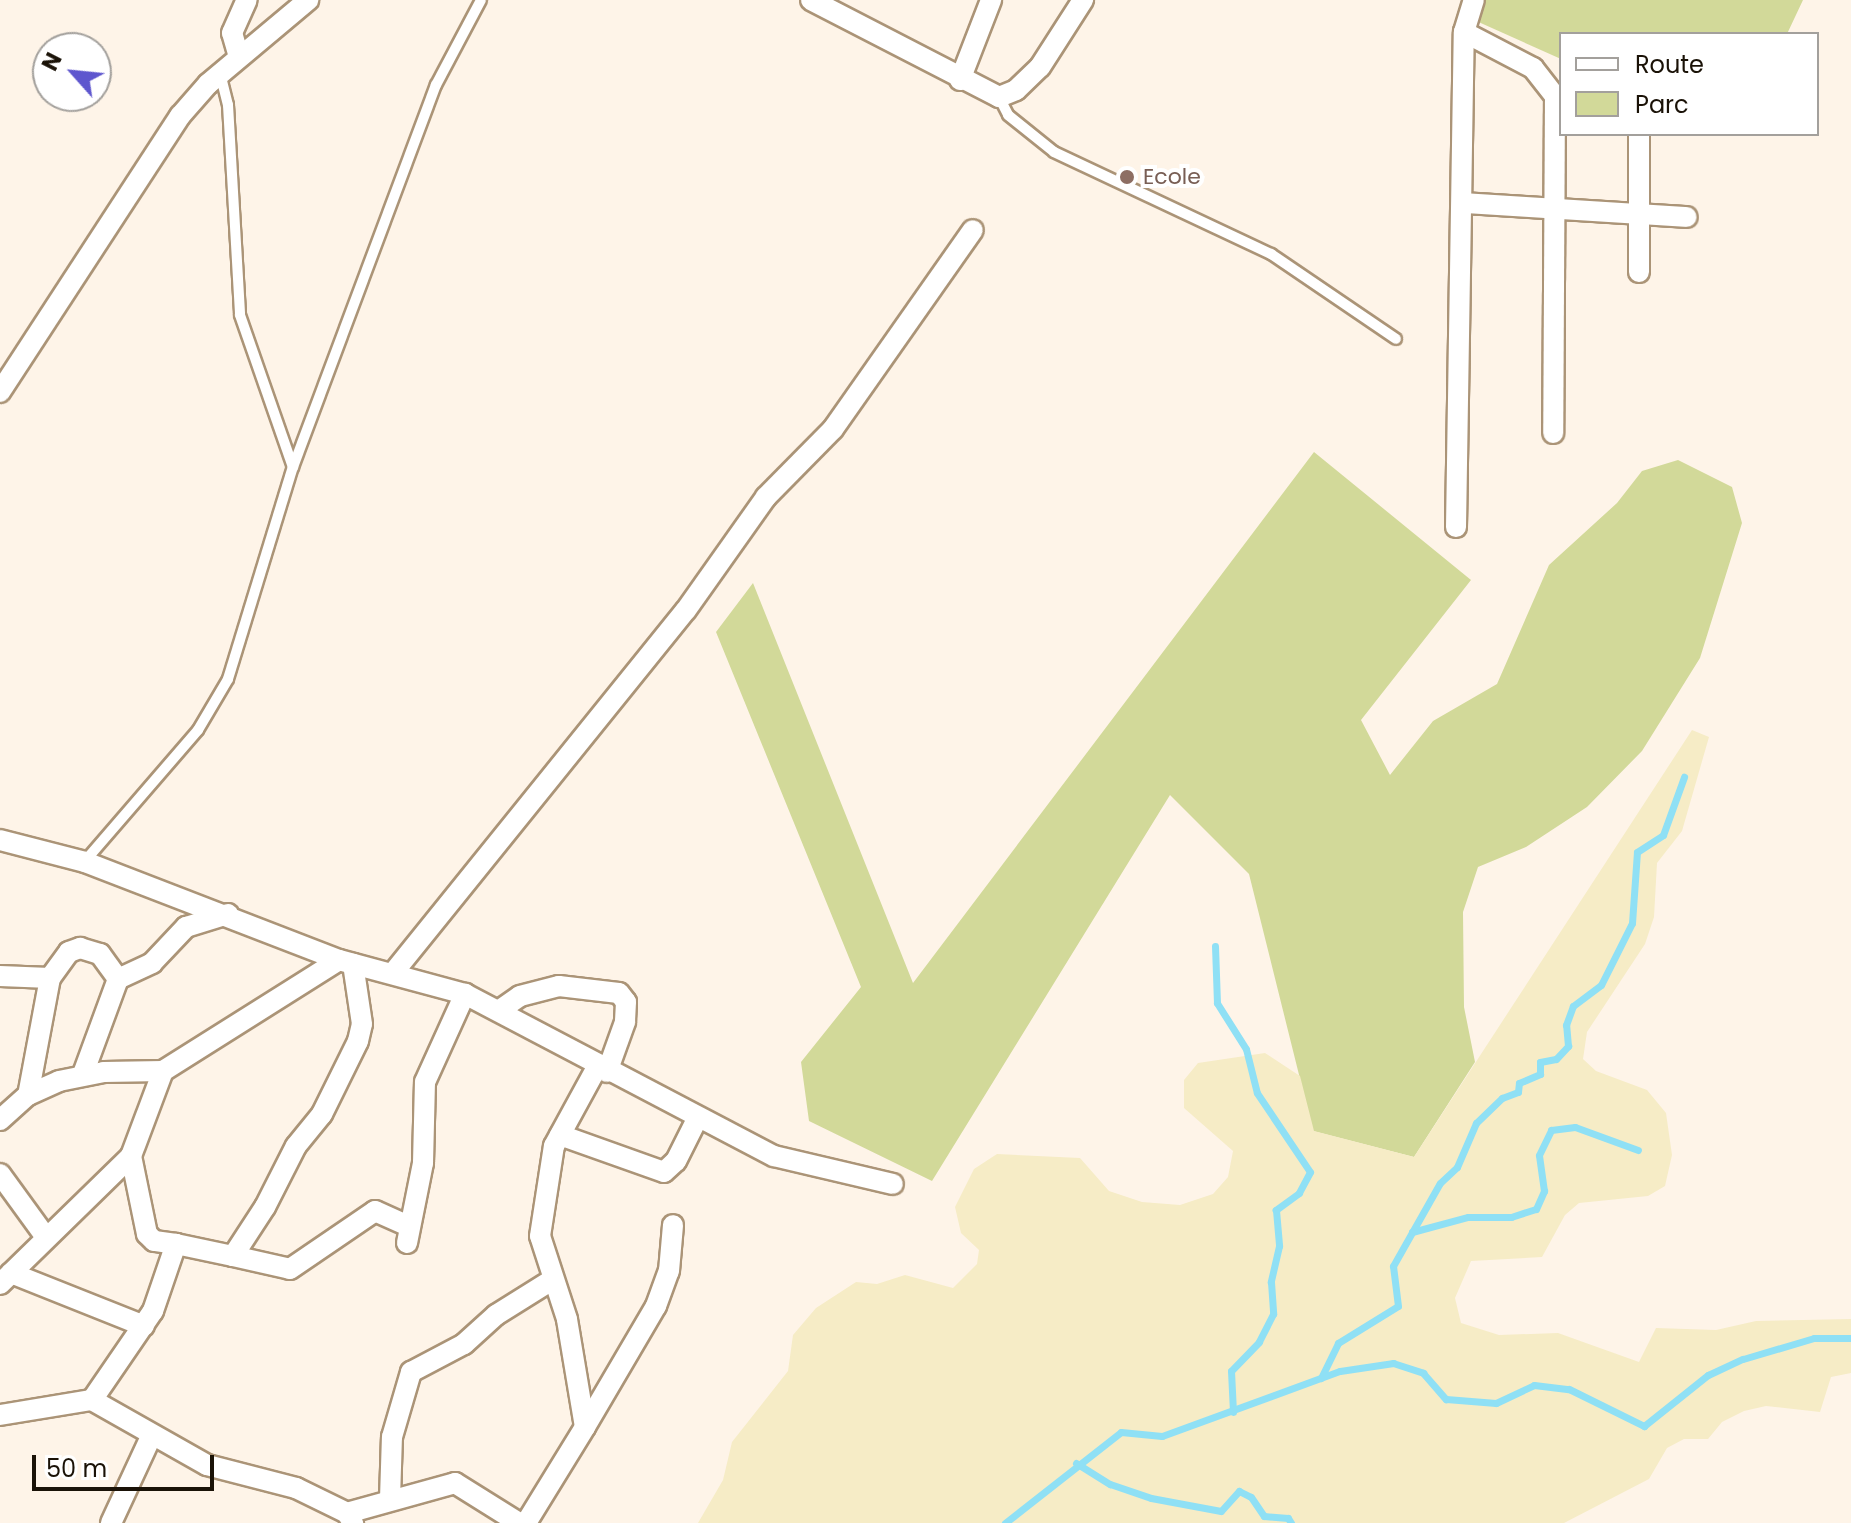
<!DOCTYPE html>
<style>
body{margin:0}
#map{position:relative;width:1851px;height:1523px;overflow:hidden;background:#fef4e8;font-family:Poppins,sans-serif}
div>[style]{position:absolute}
.green>*{inset:0;background:#d2d999}
.sand>*{inset:0;background:#f6ecc6}
.stream>*{height:7px;margin:-3.5px;padding:0 3.5px;transform-origin:3.5px;border-radius:3.5px;background:#8fe0f5}
.roads{filter:drop-shadow(2px 0 #ab9477) drop-shadow(-2px 0 #ab9477) drop-shadow(0 2px #ab9477) drop-shadow(0 -2px #ab9477)}
.lane>*{height:10px;margin:-5px;padding:0 5px;transform-origin:5px;border-radius:5px;background:#fff}
.street>*{height:20px;margin:-10px;padding:0 10px;transform-origin:10px;border-radius:10px;background:#fff}
.dots>*{width:22px;height:22px;translate:-50% -50%;box-sizing:border-box;border:4px solid #fff;border-radius:50%}
span{translate:-50% -50%;white-space:nowrap;text-align:center;line-height:1.15;-webkit-text-stroke:8px #fff;paint-order:stroke}
.education-label{font-size:22px;color:#785e54}
.left{translate:0 -50%;text-align:left}
.legend{position:absolute;left:1559px;top:32px;width:260px;height:104px;box-sizing:border-box;background:#fff;border:2px solid #a3a09c;margin:0;padding:10px 14px;list-style:none;font-size:24px;color:#1a1207}
.legend li{display:flex;align-items:center;gap:16px;height:40px}
.legend b{width:40px;border:2px solid #a3a09c}
.north{position:absolute;left:32px;top:32px;width:80px;height:80px;box-sizing:border-box;background:#fff;border:2px solid #a3a09c;border-radius:50%;rotate:297deg;font-size:22px;font-weight:700;line-height:32px;text-align:center;color:#1a1207}
.north::after{content:'';display:block;margin:auto;width:28px;height:36px;background:#5e56ce;clip-path:polygon(50% 0,100% 100%,50% 72%,0 100%)}
.scale{position:absolute;left:32px;top:1455px;width:182px;height:36px;box-sizing:border-box;border:4px solid #1a1207;border-top:0;padding-left:10px;font-size:24px;line-height:28px;white-space:nowrap;color:#1a1207;-webkit-text-stroke:6px #fff;paint-order:stroke}
</style>
<div id="map">
<div class="green">
<div style="clip-path:polygon(1483px 0,1803px 0,1787px 34px,1561px 34px,1561px 59px,1474px 20px)"></div>
<div style="clip-path:polygon(1314px 452px,1471px 580px,1361px 720px,1390px 775px,1433px 721px,1497px 684px,1549px 565px,1617px 503px,1642px 471px,1678px 460px,1732px 487px,1742px 523px,1700px 658px,1642px 751px,1587px 807px,1526px 847px,1478px 867px,1463px 912px,1464px 1007px,1475px 1062px,1414px 1157px,1313px 1131px,1249px 874px,1170px 795px,932px 1181px,809px 1121px,801px 1062px,861px 987px,716px 632px,753px 583px,913px 983px)"></div>
</div>
<div class="sand">
<div style="clip-path:polygon(1692px 730px,1709px 737px,1682px 831px,1657px 863px,1654px 917px,1645px 944px,1587px 1032px,1583px 1059px,1596px 1071px,1647px 1090px,1666px 1113px,1672px 1155px,1665px 1186px,1648px 1196px,1579px 1203px,1565px 1215px,1542px 1257px,1471px 1261px,1455px 1298px,1461px 1323px,1499px 1335px,1558px 1333px,1639px 1362px,1656px 1328px,1716px 1330px,1756px 1321px,1851px 1319px,1851px 1373px,1831px 1377px,1820px 1412px,1766px 1406px,1744px 1411px,1722px 1422px,1708px 1439px,1684px 1439px,1667px 1448px,1649px 1479px,1564px 1523px,698px 1523px,723px 1480px,732px 1442px,788px 1371px,793px 1335px,816px 1308px,856px 1282px,877px 1284px,905px 1275px,953px 1288px,977px 1264px,979px 1250px,961px 1233px,955px 1207px,974px 1169px,997px 1154px,1080px 1158px,1109px 1191px,1142px 1202px,1180px 1205px,1213px 1194px,1228px 1177px,1233px 1151px,1184px 1108px,1184px 1080px,1198px 1063px,1265px 1053px,1300px 1076px,1314px 1131px,1414px 1157px)"></div>
</div>
<div class="stream">
<div style="left:1215px;top:946px;width:57px;rotate:88deg"></div>
<div style="left:1217px;top:1003px;width:54px;rotate:57.8deg"></div>
<div style="left:1246px;top:1049px;width:45px;rotate:76deg"></div>
<div style="left:1257px;top:1093px;width:95px;rotate:56.1deg"></div>
<div style="left:1310px;top:1172px;width:24px;rotate:118deg"></div>
<div style="left:1299px;top:1193px;width:29px;rotate:144deg"></div>
<div style="left:1276px;top:1210px;width:36px;rotate:85deg"></div>
<div style="left:1279px;top:1246px;width:37px;rotate:103deg"></div>
<div style="left:1271px;top:1282px;width:32px;rotate:86deg"></div>
<div style="left:1273px;top:1314px;width:31px;rotate:117deg"></div>
<div style="left:1259px;top:1342px;width:40px;rotate:134deg"></div>
<div style="left:1231px;top:1371px;width:41px;rotate:87.2deg"></div>
<div style="left:1412px;top:1232px;width:58px;rotate:-15deg"></div>
<div style="left:1468px;top:1217px;width:43px"></div>
<div style="left:1511px;top:1217px;width:26px;rotate:-18deg"></div>
<div style="left:1536px;top:1209px;width:20px;rotate:-66deg"></div>
<div style="left:1544px;top:1191px;width:36px;rotate:-98deg"></div>
<div style="left:1539px;top:1155px;width:28px;rotate:-64deg"></div>
<div style="left:1551px;top:1130px;width:24px;rotate:-7deg"></div>
<div style="left:1575px;top:1127px;width:67px;rotate:20.1deg"></div>
<div style="left:1321px;top:1378px;width:39px;rotate:-64deg"></div>
<div style="left:1338px;top:1343px;width:70px;rotate:-31.7deg"></div>
<div style="left:1398px;top:1306px;width:40px;rotate:-97.1deg"></div>
<div style="left:1393px;top:1266px;width:95px;rotate:-60.5deg"></div>
<div style="left:1440px;top:1183px;width:23px;rotate:-43deg"></div>
<div style="left:1457px;top:1167px;width:48px;rotate:-66.6deg"></div>
<div style="left:1476px;top:1123px;width:36px;rotate:-44deg"></div>
<div style="left:1502px;top:1098px;width:17px;rotate:-21deg"></div>
<div style="left:1518px;top:1092px;width:9px;rotate:-84deg"></div>
<div style="left:1519px;top:1083px;width:23px;rotate:-23deg"></div>
<div style="left:1540px;top:1074px;width:12px;rotate:-90deg"></div>
<div style="left:1540px;top:1062px;width:16px;rotate:-11deg"></div>
<div style="left:1556px;top:1059px;width:18px;rotate:-47deg"></div>
<div style="left:1568px;top:1046px;width:21px;rotate:-95deg"></div>
<div style="left:1566px;top:1025px;width:20px;rotate:-70deg"></div>
<div style="left:1573px;top:1006px;width:35px;rotate:-37deg"></div>
<div style="left:1601px;top:985px;width:69px;rotate:-63.4deg"></div>
<div style="left:1632px;top:923px;width:71px;rotate:-86deg"></div>
<div style="left:1637px;top:852px;width:31px;rotate:-33deg"></div>
<div style="left:1663px;top:835px;width:62px;rotate:-70.1deg"></div>
<div style="left:1076px;top:1463px;width:40px;rotate:32deg"></div>
<div style="left:1110px;top:1484px;width:43px;rotate:18.9deg"></div>
<div style="left:1151px;top:1498px;width:71px;rotate:10.5deg"></div>
<div style="left:1221px;top:1511px;width:27px;rotate:-48deg"></div>
<div style="left:1239px;top:1491px;width:13px;rotate:27deg"></div>
<div style="left:1251px;top:1497px;width:23px;rotate:56deg"></div>
<div style="left:1264px;top:1516px;width:24px;rotate:5deg"></div>
<div style="left:1288px;top:1518px;width:6px;rotate:59deg"></div>
<div style="left:1005px;top:1523px;width:147px;rotate:-38.1deg"></div>
<div style="left:1121px;top:1432px;width:41px;rotate:5.6deg"></div>
<div style="left:1162px;top:1436px;width:189px;rotate:-20.1deg"></div>
<div style="left:1340px;top:1371px;width:54px;rotate:-8.6deg"></div>
<div style="left:1393px;top:1363px;width:32px;rotate:18deg"></div>
<div style="left:1423px;top:1373px;width:35px;rotate:49deg"></div>
<div style="left:1446px;top:1399px;width:50px;rotate:4.6deg"></div>
<div style="left:1496px;top:1403px;width:42px;rotate:-25.3deg"></div>
<div style="left:1534px;top:1385px;width:35px;rotate:7deg"></div>
<div style="left:1569px;top:1389px;width:84px;rotate:26.3deg"></div>
<div style="left:1644px;top:1426px;width:82px;rotate:-38.6deg"></div>
<div style="left:1708px;top:1375px;width:38px;rotate:-25deg"></div>
<div style="left:1743px;top:1359px;width:74px;rotate:-16.5deg"></div>
<div style="left:1814px;top:1338px;width:37px"></div>
</div>
<div class="roads">
<div class="lane">
<div style="left:220px;top:73px;width:33px;rotate:76deg"></div>
<div style="left:228px;top:105px;width:210px;rotate:86.7deg"></div>
<div style="left:240px;top:315px;width:161px;rotate:70.8deg"></div>
<div style="left:999px;top:97px;width:20px;rotate:63deg"></div>
<div style="left:1008px;top:115px;width:59px;rotate:38.8deg"></div>
<div style="left:1054px;top:152px;width:240px;rotate:25.2deg"></div>
<div style="left:1271px;top:254px;width:151px;rotate:34.2deg"></div>
<div style="left:85px;top:861px;width:173px;rotate:-49.2deg"></div>
<div style="left:198px;top:730px;width:59px;rotate:-59.5deg"></div>
<div style="left:228px;top:679px;width:222px;rotate:-73deg"></div>
<div style="left:293px;top:467px;width:408px;rotate:-69.5deg"></div>
<div style="left:436px;top:85px;width:96px;rotate:-62.1deg"></div>
</div>
<div class="street">
<div style="left:811px;top:0;width:212px;rotate:27.3deg"></div>
<div style="left:999px;top:97px;width:18px;rotate:-22deg"></div>
<div style="left:1016px;top:90px;width:33px;rotate:-44deg"></div>
<div style="left:1040px;top:67px;width:80px;rotate:-57.3deg"></div>
<div style="left:1464px;top:32px;width:78px;rotate:27.6deg"></div>
<div style="left:1533px;top:68px;width:36px;rotate:52deg"></div>
<div style="left:1555px;top:96px;width:337px;rotate:90.3deg"></div>
<div style="left:239px;top:57px;width:25px;rotate:-106deg"></div>
<div style="left:232px;top:33px;width:36px;rotate:-66deg"></div>
<div style="left:960px;top:80px;width:86px;rotate:-68.8deg"></div>
<div style="left:1464px;top:203px;width:223px;rotate:3.6deg"></div>
<div style="left:1639px;top:272px;width:138px;rotate:-90deg"></div>
<div style="left:0;top:392px;width:330px;rotate:-56.9deg"></div>
<div style="left:180px;top:116px;width:43px;rotate:-48.8deg"></div>
<div style="left:208px;top:84px;width:131px;rotate:-40deg"></div>
<div style="left:1456px;top:527px;width:495px;rotate:-89.1deg"></div>
<div style="left:1464px;top:32px;width:34px;rotate:-73deg"></div>
<div style="left:0;top:840px;width:88px;rotate:14.5deg"></div>
<div style="left:85px;top:862px;width:272px;rotate:21.1deg"></div>
<div style="left:393px;top:973px;width:466px;rotate:-51.1deg"></div>
<div style="left:686px;top:610px;width:138px;rotate:-54.7deg"></div>
<div style="left:766px;top:497px;width:95px;rotate:-45.4deg"></div>
<div style="left:833px;top:429px;width:243px;rotate:-54.9deg"></div>
<div style="left:0;top:976px;width:50px;rotate:2.3deg"></div>
<div style="left:50px;top:978px;width:119px;rotate:100.6deg"></div>
<div style="left:50px;top:978px;width:32px;rotate:-54deg"></div>
<div style="left:69px;top:952px;width:12px;rotate:-20deg"></div>
<div style="left:80px;top:948px;width:21px;rotate:17deg"></div>
<div style="left:100px;top:954px;width:31px;rotate:54deg"></div>
<div style="left:500px;top:1010px;width:24px;rotate:-35deg"></div>
<div style="left:520px;top:996px;width:40px;rotate:-14.4deg"></div>
<div style="left:559px;top:986px;width:60px;rotate:6.7deg"></div>
<div style="left:619px;top:993px;width:11px;rotate:52deg"></div>
<div style="left:626px;top:1002px;width:20px;rotate:93deg"></div>
<div style="left:625px;top:1022px;width:53px;rotate:109.8deg"></div>
<div style="left:83px;top:1074px;width:101px;rotate:-69.8deg"></div>
<div style="left:118px;top:979px;width:38px;rotate:-25deg"></div>
<div style="left:152px;top:963px;width:50px;rotate:-46.6deg"></div>
<div style="left:186px;top:927px;width:44px;rotate:-17.2deg"></div>
<div style="left:0;top:1120px;width:38px;rotate:-42deg"></div>
<div style="left:28px;top:1095px;width:34px;rotate:-24deg"></div>
<div style="left:59px;top:1081px;width:46px;rotate:-11.3deg"></div>
<div style="left:104px;top:1072px;width:59px;rotate:-1deg"></div>
<div style="left:560px;top:1135px;width:110px;rotate:19.6deg"></div>
<div style="left:664px;top:1172px;width:16px;rotate:-43deg"></div>
<div style="left:676px;top:1161px;width:47px;rotate:-63.4deg"></div>
<div style="left:0;top:1174px;width:77px;rotate:54deg"></div>
<div style="left:407px;top:1243px;width:82px;rotate:-78.7deg"></div>
<div style="left:423px;top:1163px;width:81px;rotate:-88.6deg"></div>
<div style="left:425px;top:1082px;width:97px;rotate:-65.6deg"></div>
<div style="left:176px;top:1244px;width:58px;rotate:11.9deg"></div>
<div style="left:233px;top:1256px;width:59px;rotate:-56.9deg"></div>
<div style="left:265px;top:1207px;width:68px;rotate:-63.1deg"></div>
<div style="left:296px;top:1146px;width:41px;rotate:-50.9deg"></div>
<div style="left:322px;top:1114px;width:81px;rotate:-63.7deg"></div>
<div style="left:358px;top:1041px;width:17px;rotate:-77deg"></div>
<div style="left:362px;top:1024px;width:61px;rotate:-98.5deg"></div>
<div style="left:233px;top:1256px;width:58px;rotate:12.8deg"></div>
<div style="left:290px;top:1269px;width:103px;rotate:-34.3deg"></div>
<div style="left:375px;top:1211px;width:37px;rotate:24deg"></div>
<div style="left:11px;top:1273px;width:143px;rotate:21.7deg"></div>
<div style="left:0;top:1284px;width:183px;rotate:-44.3deg"></div>
<div style="left:92px;top:1400px;width:108px;rotate:-55.6deg"></div>
<div style="left:153px;top:1311px;width:71px;rotate:-71.1deg"></div>
<div style="left:176px;top:1244px;width:22px;rotate:-172deg"></div>
<div style="left:154px;top:1241px;width:10px;rotate:-135deg"></div>
<div style="left:147px;top:1234px;width:80px;rotate:-101.6deg"></div>
<div style="left:131px;top:1156px;width:91px;rotate:-69.4deg"></div>
<div style="left:163px;top:1071px;width:208px;rotate:-32.2deg"></div>
<div style="left:339px;top:960px;width:131px;rotate:15.1deg"></div>
<div style="left:465px;top:994px;width:349px;rotate:27.7deg"></div>
<div style="left:774px;top:1156px;width:122px;rotate:13.2deg"></div>
<div style="left:0;top:1415px;width:93px;rotate:-9.3deg"></div>
<div style="left:92px;top:1400px;width:132px;rotate:29.5deg"></div>
<div style="left:207px;top:1465px;width:92px;rotate:14.5deg"></div>
<div style="left:296px;top:1488px;width:57px;rotate:26.1deg"></div>
<div style="left:347px;top:1513px;width:12px;rotate:59deg"></div>
<div style="left:585px;top:1427px;width:140px;rotate:-59.6deg"></div>
<div style="left:656px;top:1306px;width:37px;rotate:-70deg"></div>
<div style="left:669px;top:1271px;width:46px;rotate:-85deg"></div>
<div style="left:390px;top:1499px;width:62px;rotate:-88.2deg"></div>
<div style="left:392px;top:1437px;width:68px;rotate:-73.7deg"></div>
<div style="left:411px;top:1372px;width:60px;rotate:-27.8deg"></div>
<div style="left:464px;top:1344px;width:43px;rotate:-42.2deg"></div>
<div style="left:496px;top:1315px;width:66px;rotate:-32deg"></div>
<div style="left:347px;top:1513px;width:112px;rotate:-15.5deg"></div>
<div style="left:455px;top:1483px;width:75px;rotate:32deg"></div>
<div style="left:111px;top:1523px;width:95px;rotate:-65.1deg"></div>
<div style="left:526px;top:1523px;width:113px;rotate:-58.4deg"></div>
<div style="left:585px;top:1427px;width:109px;rotate:-99.5deg"></div>
<div style="left:567px;top:1319px;width:87px;rotate:-108deg"></div>
<div style="left:540px;top:1236px;width:91px;rotate:-81.2deg"></div>
<div style="left:554px;top:1146px;width:90px;rotate:-61.4deg"></div>
</div>
</div>
<div class="dots">
<div style="left:1127px;top:177px;background:#8d6e63"></div>
</div>
<div class="education-label">
<span class="left" style="left:1143px;top:177px">Ecole</span>
</div>
<ul class="legend">
<li><b style="height:10px;background:#fff"></b>Route</li>
<li><b style="height:22px;background:#d2d999"></b>Parc</li>
</ul>
<div class="north">N</div>
<div class="scale">50 m</div>
</div>
